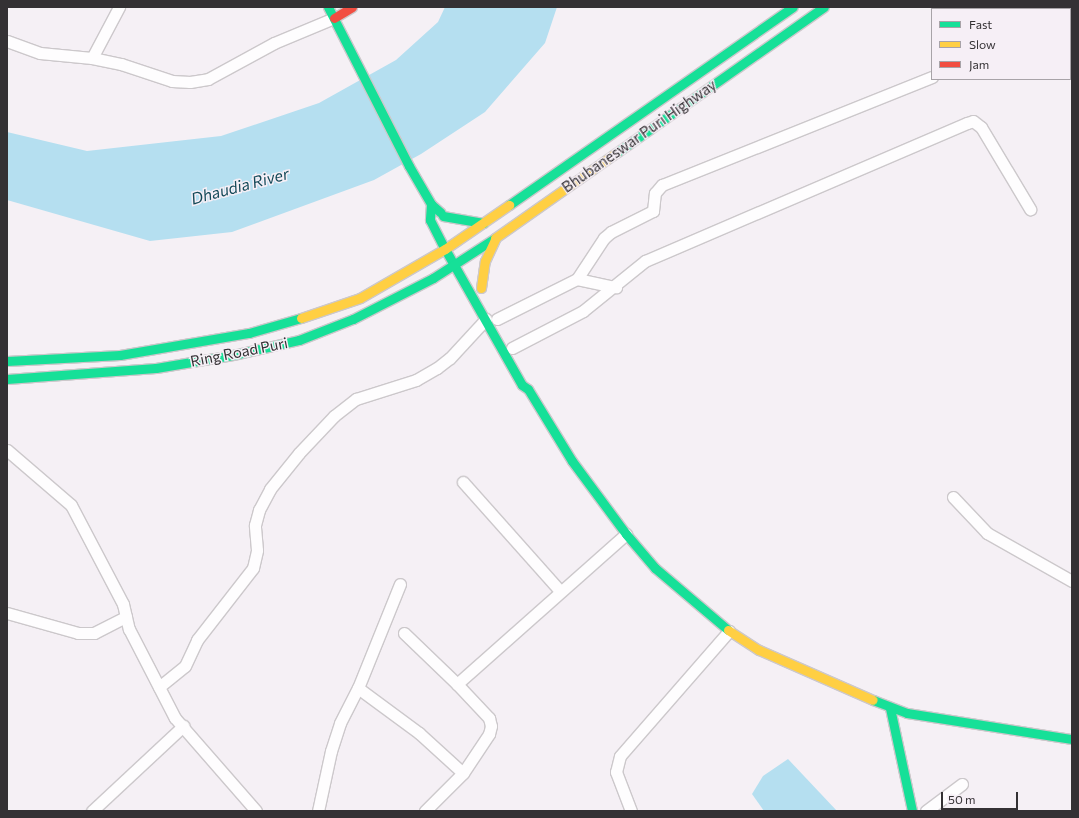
<!DOCTYPE html>
<style>
body{margin:0}
#map{position:relative;width:1079px;height:818px;overflow:hidden;background:#f5f0f5;font-family:Commissioner,sans-serif}
div>[style]{position:absolute}
.water>*{inset:0;background:#b5dff0}
.roads{filter:drop-shadow(1px 0 #ccc8cb) drop-shadow(-1px 0 #ccc8cb) drop-shadow(0 1px #ccc8cb) drop-shadow(0 -1px #ccc8cb)}
.street>*{height:11px;margin:-5.5px;padding:0 5.5px;transform-origin:5.5px;border-radius:5.5px;background:#fefdfe}
.fast>*{height:9px;margin:-4.5px;padding:0 4.5px;transform-origin:4.5px;border-radius:4.5px;background:#16e098}
.slow>*{height:9px;margin:-4.5px;padding:0 4.5px;transform-origin:4.5px;border-radius:4.5px;background:#ffcf43}
.jam>*{height:9px;margin:-4.5px;padding:0 4.5px;transform-origin:4.5px;border-radius:4.5px;background:#f24e42}
span{translate:-50% -50%;white-space:nowrap;text-align:center;line-height:1.15;-webkit-text-stroke:3px #f6eff6;paint-order:stroke}
.street-label{font-size:15px;color:#343134}
.water-label{font-size:16px;color:#134958;font-style:italic}
.frame{position:absolute;inset:0;border:8px solid #343134;pointer-events:none}
.legend{position:absolute;left:931px;top:8px;width:140px;height:72px;box-sizing:border-box;background:#f6eff6;border:1px solid #a8a3a8;margin:0;padding:5px 7px;list-style:none;font-size:12px;color:#343134}
.legend li{display:flex;align-items:center;gap:8px;height:20px}
.legend b{width:20px;border:1px solid #a8a3a8}
.scale{position:absolute;left:941px;top:792px;width:77px;height:18px;box-sizing:border-box;border:2px solid #343134;border-top:0;padding-left:5px;font-size:12px;line-height:14px;white-space:nowrap;color:#343134;-webkit-text-stroke:3px #f6eff6;paint-order:stroke}
</style>
<div id="map">
<div class="water">
<div style="clip-path:polygon(445px 7px,557px 7px,545px 43px,485px 112px,421px 154px,374px 180px,232px 232px,150px 241px,7px 200px,7px 132px,87px 151px,221px 136px,319px 103px,396px 60px,438px 22px)"></div>
<div style="clip-path:polygon(788px 759px,837px 811px,764px 811px,752px 794px,763px 776px)"></div>
</div>
<div class="roads">
<div class="street">
<div style="left:7px;top:41px;width:35px;rotate:20deg"></div>
<div style="left:40px;top:53px;width:52px;rotate:5.5deg"></div>
<div style="left:92px;top:58px;width:30px;rotate:12deg"></div>
<div style="left:121px;top:64px;width:54px;rotate:18.4deg"></div>
<div style="left:172px;top:81px;width:18px;rotate:3deg"></div>
<div style="left:190px;top:82px;width:18px;rotate:-9deg"></div>
<div style="left:208px;top:79px;width:75px;rotate:-28.6deg"></div>
<div style="left:274px;top:43px;width:65px;rotate:-22.6deg"></div>
<div style="left:92px;top:58px;width:58px;rotate:-62.1deg"></div>
<div style="left:577px;top:279px;width:40px;rotate:12deg"></div>
<div style="left:497px;top:319px;width:89px;rotate:-26.6deg"></div>
<div style="left:577px;top:279px;width:49px;rotate:-56.6deg"></div>
<div style="left:604px;top:238px;width:9px;rotate:-41deg"></div>
<div style="left:611px;top:232px;width:47px;rotate:-26.6deg"></div>
<div style="left:653px;top:211px;width:18px;rotate:-84deg"></div>
<div style="left:655px;top:193px;width:11px;rotate:-49deg"></div>
<div style="left:662px;top:185px;width:291px;rotate:-21.8deg"></div>
<div style="left:512px;top:348px;width:80px;rotate:-27.5deg"></div>
<div style="left:583px;top:311px;width:80px;rotate:-38.9deg"></div>
<div style="left:645px;top:261px;width:350px;rotate:-23.2deg"></div>
<div style="left:967px;top:123px;width:6px;rotate:-18deg"></div>
<div style="left:973px;top:121px;width:10px;rotate:37deg"></div>
<div style="left:981px;top:127px;width:96px;rotate:59.1deg"></div>
<div style="left:7px;top:450px;width:84px;rotate:40.7deg"></div>
<div style="left:71px;top:505px;width:112px;rotate:62.3deg"></div>
<div style="left:123px;top:604px;width:26px;rotate:77deg"></div>
<div style="left:129px;top:629px;width:100px;rotate:62.7deg"></div>
<div style="left:175px;top:718px;width:123px;rotate:48.9deg"></div>
<div style="left:463px;top:482px;width:146px;rotate:48.3deg"></div>
<div style="left:953px;top:497px;width:50px;rotate:46.6deg"></div>
<div style="left:987px;top:533px;width:98px;rotate:29.5deg"></div>
<div style="left:7px;top:613px;width:74px;rotate:15.7deg"></div>
<div style="left:78px;top:633px;width:16px"></div>
<div style="left:94px;top:633px;width:36px;rotate:-27deg"></div>
<div style="left:404px;top:633px;width:74px;rotate:43.9deg"></div>
<div style="left:457px;top:684px;width:47px;rotate:46.7deg"></div>
<div style="left:489px;top:718px;width:8px;rotate:76deg"></div>
<div style="left:491px;top:726px;width:8px;rotate:104deg"></div>
<div style="left:489px;top:734px;width:47px;rotate:123.7deg"></div>
<div style="left:463px;top:773px;width:54px;rotate:135deg"></div>
<div style="left:457px;top:684px;width:226px;rotate:-41.6deg"></div>
<div style="left:159px;top:687px;width:33px;rotate:-39deg"></div>
<div style="left:185px;top:666px;width:29px;rotate:-65deg"></div>
<div style="left:197px;top:640px;width:91px;rotate:-52.1deg"></div>
<div style="left:253px;top:568px;width:18px;rotate:-77deg"></div>
<div style="left:257px;top:550px;width:25px;rotate:-95deg"></div>
<div style="left:255px;top:525px;width:16px;rotate:-75deg"></div>
<div style="left:259px;top:510px;width:24px;rotate:-62deg"></div>
<div style="left:270px;top:489px;width:46px;rotate:-51.1deg"></div>
<div style="left:299px;top:453px;width:51px;rotate:-46.6deg"></div>
<div style="left:334px;top:416px;width:28px;rotate:-38deg"></div>
<div style="left:356px;top:399px;width:63px;rotate:-17.6deg"></div>
<div style="left:416px;top:380px;width:24px;rotate:-30deg"></div>
<div style="left:437px;top:368px;width:16px;rotate:-38deg"></div>
<div style="left:450px;top:358px;width:53px;rotate:-47.3deg"></div>
<div style="left:358px;top:688px;width:76px;rotate:36.4deg"></div>
<div style="left:419px;top:733px;width:59px;rotate:42.3deg"></div>
<div style="left:92px;top:811px;width:125px;rotate:-43deg"></div>
<div style="left:318px;top:811px;width:61px;rotate:-77.8deg"></div>
<div style="left:331px;top:751px;width:29px;rotate:-72deg"></div>
<div style="left:340px;top:723px;width:39px;rotate:-63deg"></div>
<div style="left:358px;top:688px;width:112px;rotate:-68deg"></div>
<div style="left:631px;top:811px;width:42px;rotate:-111deg"></div>
<div style="left:616px;top:772px;width:16px;rotate:-76deg"></div>
<div style="left:620px;top:756px;width:166px;rotate:-48.9deg"></div>
<div style="left:926px;top:811px;width:45px;rotate:-36.9deg"></div>
</div>
<div class="fast">
<div style="left:328px;top:7px;width:178px;rotate:63deg"></div>
<div style="left:409px;top:166px;width:44px;rotate:59.9deg"></div>
<div style="left:431px;top:204px;width:13px;rotate:42deg"></div>
<div style="left:616px;top:153px;width:254px;rotate:-35.1deg"></div>
<div style="left:431px;top:204px;width:16px;rotate:94deg"></div>
<div style="left:430px;top:220px;width:33px;rotate:63deg"></div>
<div style="left:445px;top:249px;width:156px;rotate:60.5deg"></div>
<div style="left:522px;top:385px;width:7px;rotate:34deg"></div>
<div style="left:528px;top:389px;width:84px;rotate:58.6deg"></div>
<div style="left:572px;top:461px;width:91px;rotate:53.5deg"></div>
<div style="left:626px;top:534px;width:45px;rotate:49.5deg"></div>
<div style="left:655px;top:568px;width:96px;rotate:40.3deg"></div>
<div style="left:509px;top:205px;width:346px;rotate:-34.9deg"></div>
<div style="left:443px;top:216px;width:41px;rotate:9.9deg"></div>
<div style="left:7px;top:361px;width:113px;rotate:-3deg"></div>
<div style="left:120px;top:355px;width:131px;rotate:-9.7deg"></div>
<div style="left:249px;top:333px;width:54px;rotate:-16.1deg"></div>
<div style="left:7px;top:379px;width:149px;rotate:-4.2deg"></div>
<div style="left:156px;top:368px;width:78px;rotate:-9.6deg"></div>
<div style="left:233px;top:355px;width:68px;rotate:-12.8deg"></div>
<div style="left:299px;top:340px;width:58px;rotate:-21.3deg"></div>
<div style="left:353px;top:319px;width:90px;rotate:-27.1deg"></div>
<div style="left:433px;top:278px;width:74px;rotate:-32.8deg"></div>
<div style="left:873px;top:700px;width:36px;rotate:21deg"></div>
<div style="left:907px;top:713px;width:167px;rotate:9deg"></div>
<div style="left:890px;top:708px;width:105px;rotate:77.9deg"></div>
</div>
<div class="slow">
<div style="left:495px;top:238px;width:148px;rotate:-35.1deg"></div>
<div style="left:481px;top:288px;width:27px;rotate:-82deg"></div>
<div style="left:485px;top:261px;width:26px;rotate:-65deg"></div>
<div style="left:301px;top:318px;width:62px;rotate:-18.7deg"></div>
<div style="left:360px;top:298px;width:98px;rotate:-30deg"></div>
<div style="left:445px;top:249px;width:78px;rotate:-34.5deg"></div>
<div style="left:728px;top:630px;width:37px;rotate:33deg"></div>
<div style="left:759px;top:650px;width:124px;rotate:23.7deg"></div>
</div>
<div class="jam">
<div style="left:334px;top:18px;width:21px;rotate:-31deg"></div>
</div>
</div>
<div class="street-label">
<span style="left:639px;top:136px;rotate:-35deg">Bhubaneswar Puri Highway</span>
<span style="left:239px;top:352px;rotate:-11deg">Ring Road Puri</span>
</div>
<div class="water-label">
<span style="left:240px;top:186px;rotate:-15deg">Dhaudia River</span>
</div>
<div class="frame"></div>
<ul class="legend">
<li><b style="height:5px;background:#16e098"></b>Fast</li>
<li><b style="height:5px;background:#ffcf43"></b>Slow</li>
<li><b style="height:5px;background:#f24e42"></b>Jam</li>
</ul>
<div class="scale">50 m</div>
</div>
